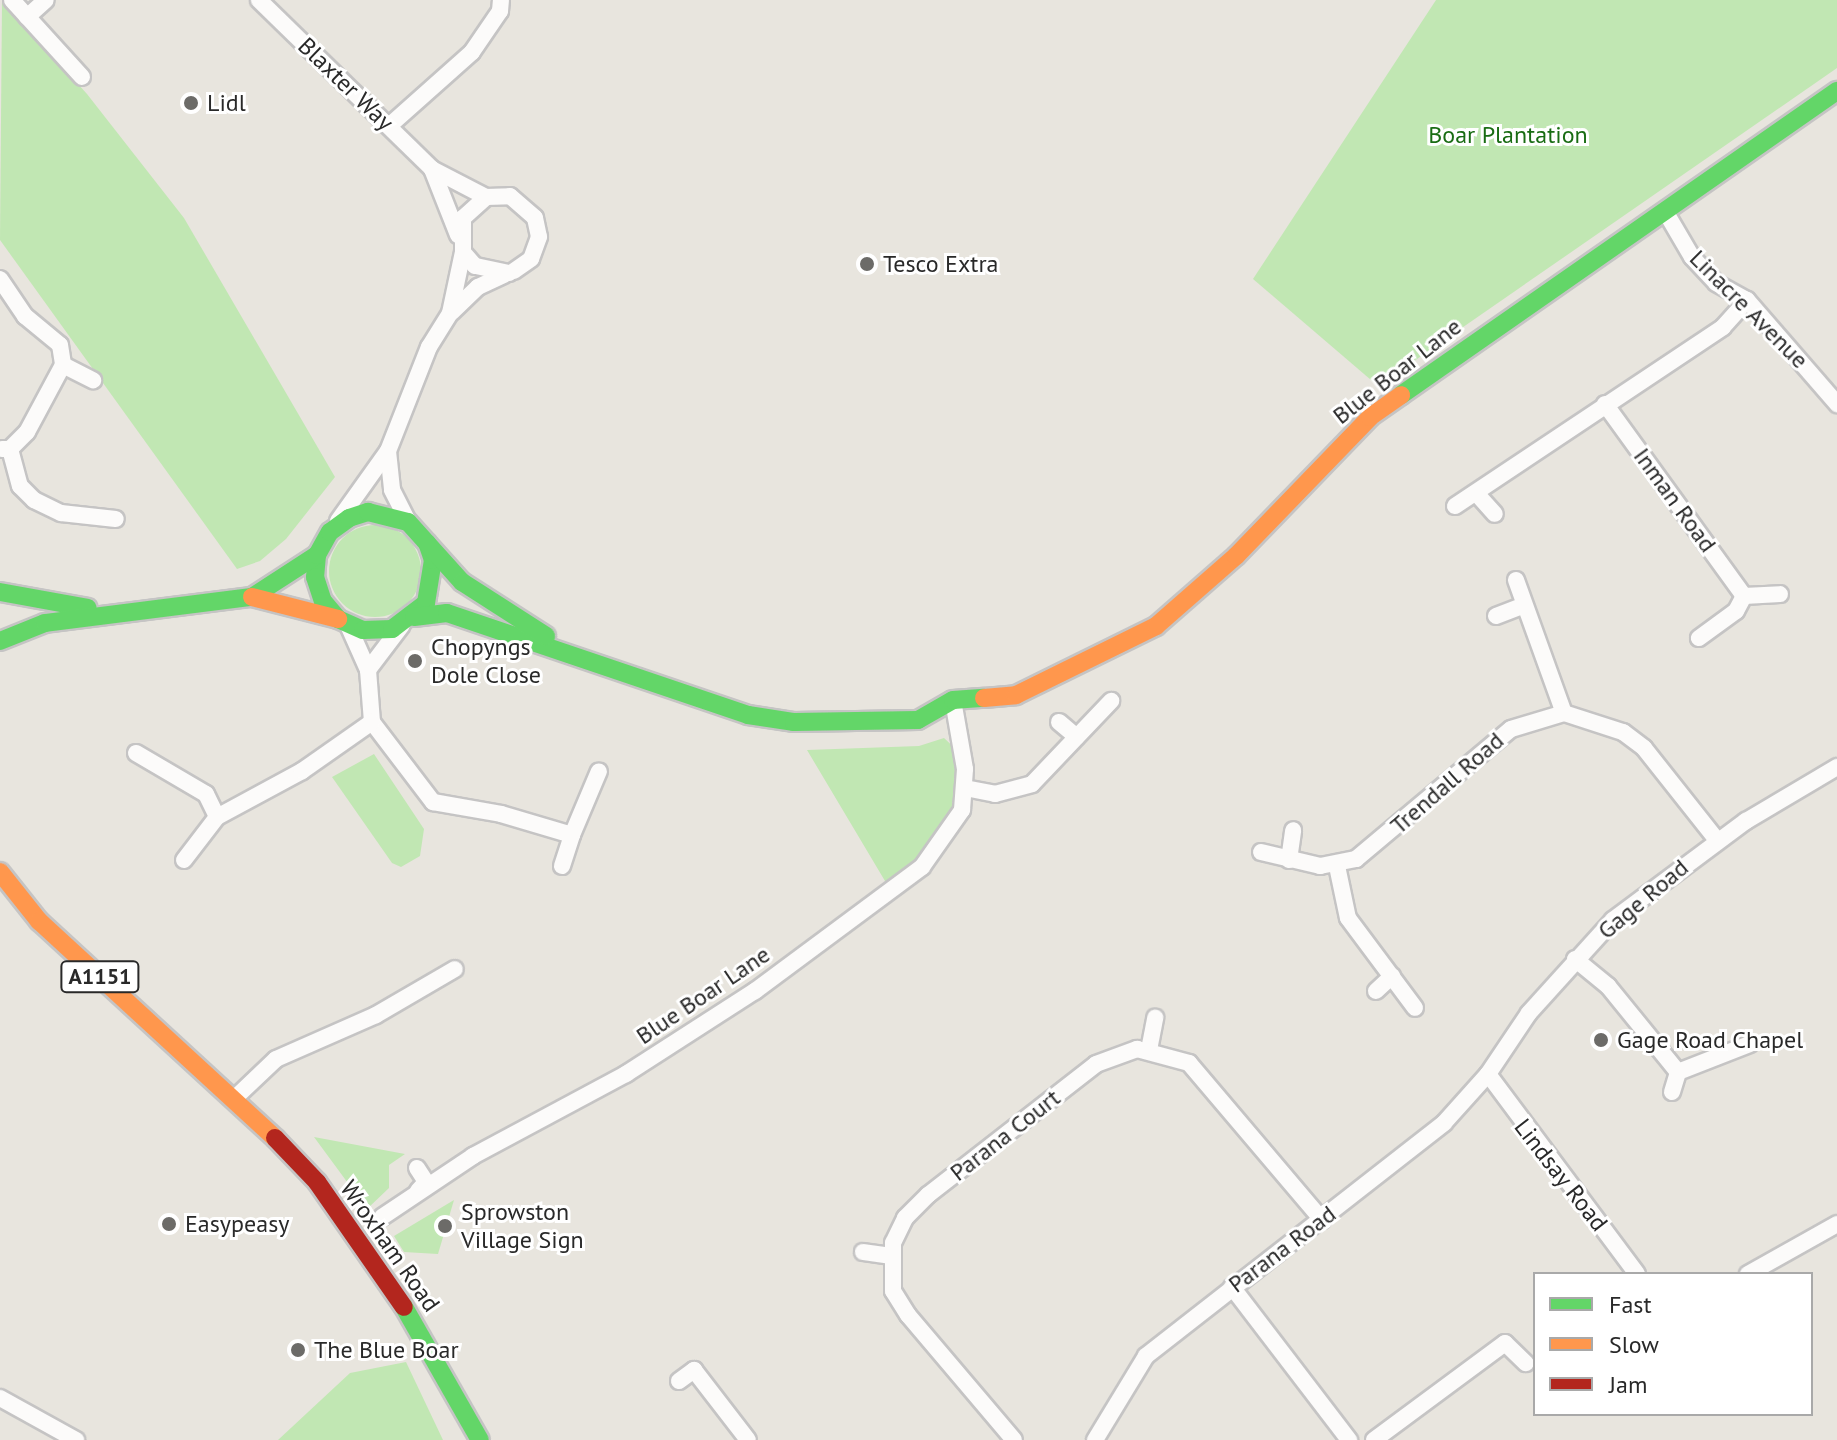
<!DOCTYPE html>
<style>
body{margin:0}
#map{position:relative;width:1837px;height:1440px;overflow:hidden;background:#e8e5de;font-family:"PT Sans",sans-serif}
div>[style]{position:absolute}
.green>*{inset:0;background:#c1e7b3}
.round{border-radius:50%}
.roads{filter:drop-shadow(2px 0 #c5c4c4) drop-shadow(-2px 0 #c5c4c4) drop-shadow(0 2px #c5c4c4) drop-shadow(0 -2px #c5c4c4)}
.street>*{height:16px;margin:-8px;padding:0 8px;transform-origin:8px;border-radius:8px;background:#fcfbfa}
.fast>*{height:18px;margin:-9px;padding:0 9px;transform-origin:9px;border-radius:9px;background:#63d668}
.slow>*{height:18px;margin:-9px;padding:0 9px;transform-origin:9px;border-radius:9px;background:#ff974d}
.jam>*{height:18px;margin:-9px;padding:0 9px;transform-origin:9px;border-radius:9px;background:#b3261e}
.dots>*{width:22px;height:22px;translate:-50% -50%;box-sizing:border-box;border:4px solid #fff;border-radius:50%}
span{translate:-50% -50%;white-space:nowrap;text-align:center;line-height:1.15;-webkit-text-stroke:6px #fff;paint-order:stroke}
.shield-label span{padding:2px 6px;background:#fff;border:2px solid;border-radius:6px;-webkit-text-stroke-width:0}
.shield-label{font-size:22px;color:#292929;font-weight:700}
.street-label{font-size:24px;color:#292929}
.poi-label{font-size:24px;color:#292929}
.left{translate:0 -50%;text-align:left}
.park-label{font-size:24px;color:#196c13}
.legend{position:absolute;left:1533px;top:1272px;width:280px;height:144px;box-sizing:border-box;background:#fff;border:2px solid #a9a9a9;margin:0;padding:10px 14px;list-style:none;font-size:24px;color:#292929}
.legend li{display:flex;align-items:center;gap:16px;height:40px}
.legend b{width:40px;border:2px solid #a9a9a9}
</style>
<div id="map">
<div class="green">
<div style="clip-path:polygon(2px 0,87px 94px,184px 218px,335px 477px,286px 539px,260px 561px,237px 569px,0 240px)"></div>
<div style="clip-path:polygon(1436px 0,1837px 0,1837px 68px,1378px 386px,1253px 279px)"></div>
<div class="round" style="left:329px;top:525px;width:92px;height:92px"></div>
<div style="clip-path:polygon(944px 738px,960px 753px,957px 819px,898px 883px,888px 886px,807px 750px,919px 746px)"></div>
<div style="clip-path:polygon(374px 754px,424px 829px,420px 856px,401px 867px,392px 863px,332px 777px)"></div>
<div style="clip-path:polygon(314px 1137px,405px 1154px,389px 1165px,389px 1188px,367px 1209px)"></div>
<div style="clip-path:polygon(454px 1200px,438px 1254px,404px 1252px,394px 1236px)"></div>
<div style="clip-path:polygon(406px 1362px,443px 1440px,278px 1440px,350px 1373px)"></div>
</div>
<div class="roads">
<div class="street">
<div style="left:12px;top:0;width:104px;rotate:47.7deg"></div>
<div style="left:259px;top:0;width:242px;rotate:44.3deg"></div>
<div style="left:432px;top:169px;width:61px;rotate:27.4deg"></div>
<div style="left:27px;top:17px;width:25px;rotate:-42deg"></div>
<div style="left:389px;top:126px;width:111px;rotate:-41.7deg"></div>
<div style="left:472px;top:52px;width:50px;rotate:-55.7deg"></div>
<div style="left:500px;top:11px;width:11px;rotate:-85deg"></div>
<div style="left:432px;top:169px;width:71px;rotate:68.5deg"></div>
<div style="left:1665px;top:211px;width:53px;rotate:59.6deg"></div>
<div style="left:1692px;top:257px;width:35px;rotate:47deg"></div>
<div style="left:1716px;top:283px;width:35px;rotate:29deg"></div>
<div style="left:1747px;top:300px;width:138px;rotate:49.1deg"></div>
<div style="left:509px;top:273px;width:35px;rotate:-168deg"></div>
<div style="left:475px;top:266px;width:18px;rotate:-131deg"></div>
<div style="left:463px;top:252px;width:34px;rotate:-90deg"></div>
<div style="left:463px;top:218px;width:31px;rotate:-42deg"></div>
<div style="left:486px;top:197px;width:24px;rotate:-2deg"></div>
<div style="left:510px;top:196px;width:33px;rotate:41deg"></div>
<div style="left:535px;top:218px;width:19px;rotate:78deg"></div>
<div style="left:539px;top:237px;width:23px;rotate:110deg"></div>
<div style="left:531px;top:259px;width:21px;rotate:145deg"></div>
<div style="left:0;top:279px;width:45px;rotate:56deg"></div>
<div style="left:25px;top:316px;width:45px;rotate:39.6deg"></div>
<div style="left:60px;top:345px;width:20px;rotate:81deg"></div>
<div style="left:63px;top:365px;width:34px;rotate:27deg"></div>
<div style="left:452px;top:312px;width:36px;rotate:-44deg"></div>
<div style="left:478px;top:287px;width:29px;rotate:-25deg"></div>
<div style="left:1605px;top:404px;width:237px;rotate:54.1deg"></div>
<div style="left:1744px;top:596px;width:17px;rotate:118deg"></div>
<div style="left:1736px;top:611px;width:46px;rotate:143.9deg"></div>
<div style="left:2px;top:449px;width:8px"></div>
<div style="left:10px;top:449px;width:24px;rotate:-45deg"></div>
<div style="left:27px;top:432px;width:76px;rotate:-61.8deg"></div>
<div style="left:10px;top:449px;width:38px;rotate:75deg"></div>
<div style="left:20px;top:486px;width:20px;rotate:45deg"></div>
<div style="left:34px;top:500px;width:30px;rotate:26deg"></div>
<div style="left:61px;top:513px;width:55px;rotate:6.2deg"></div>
<div style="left:388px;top:451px;width:39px;rotate:84deg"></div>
<div style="left:392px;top:490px;width:36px;rotate:63deg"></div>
<div style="left:1476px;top:493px;width:28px;rotate:48deg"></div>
<div style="left:1455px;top:506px;width:322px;rotate:-33.7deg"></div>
<div style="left:1723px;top:327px;width:36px;rotate:-48deg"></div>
<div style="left:338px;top:521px;width:86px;rotate:-54.5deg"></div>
<div style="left:388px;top:451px;width:112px;rotate:-68.5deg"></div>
<div style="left:429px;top:347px;width:40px;rotate:-58deg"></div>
<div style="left:450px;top:313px;width:62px;rotate:-78deg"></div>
<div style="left:1516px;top:580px;width:141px;rotate:70.2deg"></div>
<div style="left:1744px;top:596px;width:36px;rotate:-3deg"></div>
<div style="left:1496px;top:616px;width:30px;rotate:-21deg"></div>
<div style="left:348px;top:625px;width:49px;rotate:66deg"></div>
<div style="left:368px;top:670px;width:52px;rotate:85.6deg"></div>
<div style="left:372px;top:722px;width:101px;rotate:52.7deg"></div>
<div style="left:433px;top:802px;width:69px;rotate:10deg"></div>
<div style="left:501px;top:814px;width:74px;rotate:16.5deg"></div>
<div style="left:572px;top:835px;width:69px;rotate:-67.1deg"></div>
<div style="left:368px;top:670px;width:56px;rotate:-52.9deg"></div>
<div style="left:1059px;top:722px;width:23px;rotate:40deg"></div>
<div style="left:136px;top:753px;width:81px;rotate:30.4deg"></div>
<div style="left:206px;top:794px;width:25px;rotate:64deg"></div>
<div style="left:965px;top:788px;width:31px;rotate:11deg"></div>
<div style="left:995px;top:794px;width:38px;rotate:-15deg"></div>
<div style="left:1032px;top:784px;width:115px;rotate:-46.4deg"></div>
<div style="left:1261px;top:852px;width:61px;rotate:13.3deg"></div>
<div style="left:1320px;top:866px;width:37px;rotate:-11deg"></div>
<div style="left:1356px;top:859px;width:202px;rotate:-40deg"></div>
<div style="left:1511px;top:729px;width:55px;rotate:-16.8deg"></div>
<div style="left:1564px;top:713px;width:62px;rotate:17.9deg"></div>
<div style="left:1623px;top:732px;width:26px;rotate:37deg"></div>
<div style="left:1644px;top:748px;width:117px;rotate:51.6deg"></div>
<div style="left:184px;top:860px;width:54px;rotate:-52.5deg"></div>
<div style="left:217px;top:817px;width:97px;rotate:-28.4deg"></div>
<div style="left:302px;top:771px;width:85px;rotate:-35deg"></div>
<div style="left:1289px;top:860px;width:30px;rotate:-82deg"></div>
<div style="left:562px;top:866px;width:33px;rotate:-72deg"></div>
<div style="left:1337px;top:866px;width:53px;rotate:78.1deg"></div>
<div style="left:1348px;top:918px;width:112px;rotate:53.3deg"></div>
<div style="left:1575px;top:959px;width:43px;rotate:39.3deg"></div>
<div style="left:1608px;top:986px;width:111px;rotate:50.9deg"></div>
<div style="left:1678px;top:1072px;width:77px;rotate:-21.3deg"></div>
<div style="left:1376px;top:991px;width:22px;rotate:-43deg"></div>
<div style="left:1149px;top:1050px;width:33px;rotate:-79deg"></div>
<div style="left:1488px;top:1074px;width:249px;rotate:53.3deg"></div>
<div style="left:1672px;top:1092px;width:21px;rotate:-73deg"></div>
<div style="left:236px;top:1097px;width:55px;rotate:-43.5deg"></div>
<div style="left:276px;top:1059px;width:109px;rotate:-23.7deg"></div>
<div style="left:376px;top:1015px;width:91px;rotate:-30.2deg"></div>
<div style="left:417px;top:1168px;width:17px;rotate:57deg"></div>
<div style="left:426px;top:1182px;width:12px;rotate:132deg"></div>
<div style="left:382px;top:1217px;width:110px;rotate:-33.8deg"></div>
<div style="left:473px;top:1156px;width:174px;rotate:-28.2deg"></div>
<div style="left:626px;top:1074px;width:153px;rotate:-32.8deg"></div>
<div style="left:755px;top:991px;width:208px;rotate:-36.6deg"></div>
<div style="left:922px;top:867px;width:70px;rotate:-54.9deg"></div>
<div style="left:962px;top:810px;width:41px;rotate:-85.8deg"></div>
<div style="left:965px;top:769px;width:70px;rotate:-99.9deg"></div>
<div style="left:863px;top:1252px;width:28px;rotate:8deg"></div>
<div style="left:1748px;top:1274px;width:102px;rotate:-29.3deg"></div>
<div style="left:1232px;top:1287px;width:193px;rotate:52.6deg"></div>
<div style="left:679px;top:1381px;width:19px;rotate:-36deg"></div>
<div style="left:694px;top:1370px;width:88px;rotate:52.4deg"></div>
<div style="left:0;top:1398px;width:87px;rotate:28.9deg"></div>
<div style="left:1014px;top:1440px;width:164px;rotate:-130.3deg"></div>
<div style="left:908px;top:1315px;width:28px;rotate:-122deg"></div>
<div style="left:893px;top:1291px;width:48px;rotate:-90deg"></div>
<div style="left:893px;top:1243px;width:28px;rotate:-64deg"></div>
<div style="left:905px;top:1218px;width:33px;rotate:-45deg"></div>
<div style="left:928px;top:1195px;width:213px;rotate:-37.9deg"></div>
<div style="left:1096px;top:1064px;width:44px;rotate:-20.1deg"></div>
<div style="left:1137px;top:1049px;width:54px;rotate:15.1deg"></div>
<div style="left:1189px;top:1063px;width:206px;rotate:49.7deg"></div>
<div style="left:1095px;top:1440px;width:98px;rotate:-58.7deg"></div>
<div style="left:1146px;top:1356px;width:378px;rotate:-38deg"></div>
<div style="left:1444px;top:1123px;width:66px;rotate:-48.1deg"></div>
<div style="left:1488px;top:1074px;width:73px;rotate:-56.1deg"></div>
<div style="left:1529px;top:1013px;width:125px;rotate:-47.9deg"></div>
<div style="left:1613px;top:920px;width:166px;rotate:-36.7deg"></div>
<div style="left:1746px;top:821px;width:106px;rotate:-30.7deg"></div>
<div style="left:1374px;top:1440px;width:163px;rotate:-36.5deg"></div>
<div style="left:1505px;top:1343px;width:29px;rotate:44deg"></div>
</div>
<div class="fast">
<div style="left:1401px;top:395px;width:532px;rotate:-34.89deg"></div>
<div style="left:317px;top:555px;width:22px;rotate:95deg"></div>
<div style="left:315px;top:577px;width:25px;rotate:72deg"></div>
<div style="left:323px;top:601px;width:23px;rotate:50deg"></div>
<div style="left:338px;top:619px;width:27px;rotate:24deg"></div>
<div style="left:363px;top:630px;width:29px;rotate:-2deg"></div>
<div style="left:392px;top:629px;width:43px;rotate:-37.4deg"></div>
<div style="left:426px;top:603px;width:44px;rotate:-80.8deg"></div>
<div style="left:433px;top:560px;width:18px;rotate:-109deg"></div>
<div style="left:0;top:592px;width:89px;rotate:10.3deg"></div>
<div style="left:414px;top:617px;width:33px;rotate:-7deg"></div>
<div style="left:447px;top:613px;width:318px;rotate:18.7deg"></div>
<div style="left:748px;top:715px;width:47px;rotate:8.7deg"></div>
<div style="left:794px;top:722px;width:124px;rotate:-0.9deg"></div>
<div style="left:918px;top:720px;width:40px;rotate:-29.7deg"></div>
<div style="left:953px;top:700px;width:31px;rotate:-4deg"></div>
<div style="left:0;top:641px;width:48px;rotate:-21.8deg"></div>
<div style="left:45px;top:623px;width:209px;rotate:-7.2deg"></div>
<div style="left:252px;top:597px;width:77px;rotate:-32.9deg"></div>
<div style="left:317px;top:555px;width:26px;rotate:-61deg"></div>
<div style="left:330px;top:532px;width:24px;rotate:-36deg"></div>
<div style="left:349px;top:518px;width:20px;rotate:-18deg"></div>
<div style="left:368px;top:512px;width:41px;rotate:14deg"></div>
<div style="left:408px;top:522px;width:81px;rotate:48deg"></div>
<div style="left:462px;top:582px;width:100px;rotate:32.7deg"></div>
<div style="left:404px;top:1307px;width:153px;rotate:60.3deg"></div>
</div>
<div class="slow">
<div style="left:252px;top:597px;width:89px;rotate:14.3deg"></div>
<div style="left:984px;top:698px;width:32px;rotate:-5deg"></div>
<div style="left:1016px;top:695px;width:156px;rotate:-26.2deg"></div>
<div style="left:1156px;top:626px;width:106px;rotate:-41.2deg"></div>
<div style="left:1236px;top:556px;width:193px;rotate:-46deg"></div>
<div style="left:1370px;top:417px;width:38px;rotate:-35deg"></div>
<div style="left:0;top:872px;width:63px;rotate:51.5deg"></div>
<div style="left:39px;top:921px;width:321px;rotate:42.6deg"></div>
</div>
<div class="jam">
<div style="left:275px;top:1138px;width:61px;rotate:46.3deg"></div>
<div style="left:317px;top:1182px;width:152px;rotate:55.2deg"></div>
</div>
</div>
<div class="dots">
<div style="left:191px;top:103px;background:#6c6b68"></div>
<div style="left:867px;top:264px;background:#6c6b68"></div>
<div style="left:415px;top:661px;background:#6c6b68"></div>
<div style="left:1601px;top:1040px;background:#6c6b68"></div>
<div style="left:169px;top:1224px;background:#6c6b68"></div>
<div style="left:445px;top:1226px;background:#6c6b68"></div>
<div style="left:298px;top:1350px;background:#6c6b68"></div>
</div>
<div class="shield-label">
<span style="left:100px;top:977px">A1151</span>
</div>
<div class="street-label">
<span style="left:346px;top:84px;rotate:44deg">Blaxter Way</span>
<span style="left:1749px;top:309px;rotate:45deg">Linacre Avenue</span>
<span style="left:1397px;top:371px;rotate:-38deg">Blue Boar Lane</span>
<span style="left:1675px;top:500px;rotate:54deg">Inman Road</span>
<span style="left:1447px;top:783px;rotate:-41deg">Trendall Road</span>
<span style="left:1643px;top:899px;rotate:-40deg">Gage Road</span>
<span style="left:703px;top:995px;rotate:-34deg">Blue Boar Lane</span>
<span style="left:1005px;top:1135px;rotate:-38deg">Parana Court</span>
<span style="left:1561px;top:1175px;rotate:52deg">Lindsay Road</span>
<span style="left:390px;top:1246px;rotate:55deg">Wroxham Road</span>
<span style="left:1282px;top:1249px;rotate:-37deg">Parana Road</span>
</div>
<div class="poi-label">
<span class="left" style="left:207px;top:103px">Lidl</span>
<span class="left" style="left:883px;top:264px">Tesco Extra</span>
<span class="left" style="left:431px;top:661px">Chopyngs<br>Dole Close</span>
<span class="left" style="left:1617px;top:1040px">Gage Road Chapel</span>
<span class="left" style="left:461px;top:1226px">Sprowston<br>Village Sign</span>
<span class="left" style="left:185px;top:1224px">Easypeasy</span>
<span class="left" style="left:314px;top:1350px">The Blue Boar</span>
</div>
<div class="park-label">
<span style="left:1508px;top:135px">Boar Plantation</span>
</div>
<ul class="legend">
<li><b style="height:10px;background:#63d668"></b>Fast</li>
<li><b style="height:10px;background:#ff974d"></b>Slow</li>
<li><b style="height:10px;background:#b3261e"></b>Jam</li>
</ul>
</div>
